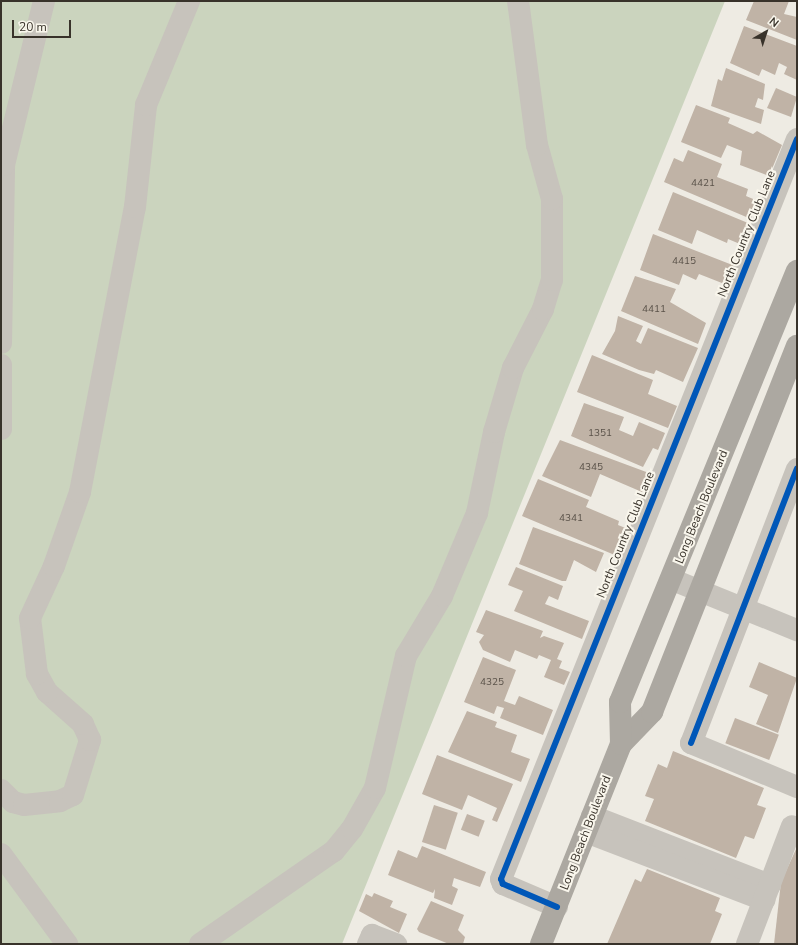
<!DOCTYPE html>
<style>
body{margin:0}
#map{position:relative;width:798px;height:945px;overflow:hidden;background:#eeebe3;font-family:"Nunito Sans",sans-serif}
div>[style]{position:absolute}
.green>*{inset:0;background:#cbd4be}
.building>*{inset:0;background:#c0b3a6;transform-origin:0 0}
.minor>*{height:22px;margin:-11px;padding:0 11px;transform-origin:11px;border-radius:11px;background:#c7c3bc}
.major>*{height:22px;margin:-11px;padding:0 11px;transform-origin:11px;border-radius:11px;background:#aca8a1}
.cycleway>*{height:6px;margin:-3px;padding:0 3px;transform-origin:3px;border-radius:3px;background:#0057b8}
span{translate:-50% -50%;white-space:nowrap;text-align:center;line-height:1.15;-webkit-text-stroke:4px #f9f6ec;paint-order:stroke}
.number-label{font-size:10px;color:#5a5249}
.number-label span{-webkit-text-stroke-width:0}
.street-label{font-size:12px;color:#38322a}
.frame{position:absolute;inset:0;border:2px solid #38322a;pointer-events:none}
.north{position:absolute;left:746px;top:12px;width:40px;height:40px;-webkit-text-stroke:3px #f9f6ec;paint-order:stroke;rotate:39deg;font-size:11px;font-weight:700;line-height:16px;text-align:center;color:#38322a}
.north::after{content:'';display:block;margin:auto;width:14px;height:18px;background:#38322a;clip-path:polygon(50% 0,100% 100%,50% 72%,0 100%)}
.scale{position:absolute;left:12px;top:20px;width:59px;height:18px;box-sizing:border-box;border:2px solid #38322a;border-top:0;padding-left:5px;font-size:12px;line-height:14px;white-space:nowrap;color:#38322a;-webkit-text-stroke:3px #f9f6ec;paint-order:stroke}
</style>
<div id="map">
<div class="green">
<div style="clip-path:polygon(1px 1px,725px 1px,342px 944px,1px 944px)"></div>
</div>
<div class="building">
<div style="clip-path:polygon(754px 1px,789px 1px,784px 14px,797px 17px,797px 40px,746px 20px)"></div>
<div style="clip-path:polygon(744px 26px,797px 46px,797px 80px,784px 74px,787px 67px,779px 63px,775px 75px,762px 69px,759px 76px,730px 63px)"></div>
<div style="clip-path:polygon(726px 68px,765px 84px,763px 100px,758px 98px,755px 107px,764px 110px,761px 124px,711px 106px,718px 79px,722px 81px)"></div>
<div style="clip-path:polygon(776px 88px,797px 97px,791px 117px,767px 108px)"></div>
<div style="clip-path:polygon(696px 105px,730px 118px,728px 123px,753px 134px,757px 131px,782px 145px,769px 176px,740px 165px,742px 151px,727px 145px,721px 158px,681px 142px)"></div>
<div style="clip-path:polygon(688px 150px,722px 164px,717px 177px,748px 189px,746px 196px,758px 201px,751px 219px,664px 182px,674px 158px,683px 162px)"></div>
<div style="clip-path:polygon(673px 192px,748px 223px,740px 244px,728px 239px,727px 243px,697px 230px,692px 244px,658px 230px)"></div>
<div style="clip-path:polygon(653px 234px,735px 266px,727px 285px,699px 274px,696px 280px,683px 274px,679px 285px,640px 270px)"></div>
<div style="clip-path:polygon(635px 276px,676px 289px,670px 302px,706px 323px,698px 344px,621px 311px)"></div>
<div style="clip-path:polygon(618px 316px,643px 326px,636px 341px,641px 344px,648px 328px,698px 348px,683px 382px,656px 370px,654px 374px,639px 370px,602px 354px,615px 331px)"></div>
<div style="clip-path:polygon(592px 355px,653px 380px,648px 394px,677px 406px,668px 428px,577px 392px)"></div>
<div style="clip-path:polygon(584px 403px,624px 417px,619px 430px,633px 436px,639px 422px,665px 433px,658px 450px,653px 448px,643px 467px,571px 436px)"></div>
<div style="clip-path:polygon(560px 440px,649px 473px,642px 492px,600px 474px,591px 497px,542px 476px)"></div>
<div style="clip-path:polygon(538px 479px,589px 500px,586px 507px,619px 521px,618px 525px,628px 529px,617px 556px,522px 516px)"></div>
<div style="clip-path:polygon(533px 527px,604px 553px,596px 572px,574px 560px,566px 581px,562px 581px,519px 564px)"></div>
<div style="clip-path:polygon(516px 567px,563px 586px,558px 600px,549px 596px,545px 604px,589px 621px,582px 639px,514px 611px,523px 591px,508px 585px)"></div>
<div style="clip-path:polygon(486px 610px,543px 631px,540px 638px,544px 636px,564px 643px,557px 659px,562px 661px,559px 668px,570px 672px,564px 685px,544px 677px,551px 660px,539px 655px,537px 659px,515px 650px,510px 662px,483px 650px,479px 642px,484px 635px,476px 632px)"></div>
<div style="clip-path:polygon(483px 657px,516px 670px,504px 701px,515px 705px,519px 696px,553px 710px,543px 735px,500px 718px,504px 708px,497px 706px,494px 714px,464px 702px)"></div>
<div style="clip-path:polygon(759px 662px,797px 678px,778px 733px,756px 724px,768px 695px,749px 687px)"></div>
<div style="clip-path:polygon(467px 711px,497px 722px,495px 727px,517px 735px,511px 752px,530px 759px,521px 782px,448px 752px)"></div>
<div style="left:735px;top:718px;width:47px;height:27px;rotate:21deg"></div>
<div style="clip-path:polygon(673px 751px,764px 788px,757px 805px,766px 808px,754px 839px,745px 836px,736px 858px,645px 821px,654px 799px,645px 796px,658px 764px,667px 768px)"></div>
<div style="clip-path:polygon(437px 755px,513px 784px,497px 822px,492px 820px,497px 808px,468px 795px,462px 810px,422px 794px)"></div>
<div style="left:434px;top:805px;width:25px;height:39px;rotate:18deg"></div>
<div style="left:467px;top:814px;width:19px;height:17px;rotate:21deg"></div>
<div style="clip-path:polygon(422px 846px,486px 872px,480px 887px,454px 878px,452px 886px,458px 889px,452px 905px,434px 898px,435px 889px,433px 893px,388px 875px,398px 850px,417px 858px)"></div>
<div style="clip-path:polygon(797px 847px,797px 944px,774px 944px,781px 882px)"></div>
<div style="clip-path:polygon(647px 869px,720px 898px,715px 911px,722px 914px,710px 944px,607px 944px,635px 879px,641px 882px)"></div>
<div style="clip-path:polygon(374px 893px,393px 901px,390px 907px,407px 914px,399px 933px,359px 911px,366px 894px,372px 897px)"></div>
<div style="clip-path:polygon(431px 901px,464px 915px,458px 930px,465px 937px,463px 944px,449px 944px,419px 932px,417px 929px)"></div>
</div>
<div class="minor">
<div style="left:1px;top:343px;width:178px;rotate:-89deg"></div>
<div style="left:4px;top:165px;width:169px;rotate:-76.3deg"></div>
<div style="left:1px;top:365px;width:64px;rotate:90deg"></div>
<div style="left:797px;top:469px;width:294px;rotate:111.1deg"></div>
<div style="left:691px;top:743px;width:115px;rotate:22.5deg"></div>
<div style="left:673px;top:580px;width:134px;rotate:22deg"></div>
<div style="left:1px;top:790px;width:17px;rotate:45deg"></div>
<div style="left:13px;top:802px;width:11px;rotate:15deg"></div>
<div style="left:24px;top:805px;width:36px;rotate:-6deg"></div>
<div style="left:60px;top:801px;width:14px;rotate:-25deg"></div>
<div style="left:73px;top:795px;width:58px;rotate:-72.8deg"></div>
<div style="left:90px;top:740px;width:17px;rotate:-114deg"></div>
<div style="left:83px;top:724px;width:48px;rotate:-138.4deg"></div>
<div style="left:47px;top:692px;width:21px;rotate:-119deg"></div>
<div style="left:37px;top:674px;width:56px;rotate:-97.1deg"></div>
<div style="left:30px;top:618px;width:57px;rotate:-65.2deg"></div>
<div style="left:54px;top:566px;width:78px;rotate:-70.6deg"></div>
<div style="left:80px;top:492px;width:290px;rotate:-79.1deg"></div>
<div style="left:135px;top:207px;width:103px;rotate:-83.8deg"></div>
<div style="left:146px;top:105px;width:113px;rotate:-67.5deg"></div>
<div style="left:592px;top:816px;width:191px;rotate:21.2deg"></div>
<div style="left:586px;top:832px;width:191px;rotate:20.9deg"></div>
<div style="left:1px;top:854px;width:112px;rotate:53.7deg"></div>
<div style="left:557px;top:907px;width:59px;rotate:-156.9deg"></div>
<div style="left:503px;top:884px;width:5px;rotate:-112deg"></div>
<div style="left:501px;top:879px;width:797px;rotate:-68.2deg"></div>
<div style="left:200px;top:944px;width:163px;rotate:-34.8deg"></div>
<div style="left:334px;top:851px;width:28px;rotate:-51deg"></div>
<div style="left:352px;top:829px;width:47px;rotate:-60.7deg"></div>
<div style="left:375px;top:788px;width:136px;rotate:-76.8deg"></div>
<div style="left:406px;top:656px;width:70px;rotate:-59deg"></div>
<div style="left:442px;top:596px;width:90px;rotate:-67.1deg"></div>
<div style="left:477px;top:513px;width:83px;rotate:-78.1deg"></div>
<div style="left:494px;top:432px;width:67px;rotate:-73.5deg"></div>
<div style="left:513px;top:368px;width:66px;rotate:-63deg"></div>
<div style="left:543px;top:309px;width:30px;rotate:-73deg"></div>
<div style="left:552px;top:280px;width:81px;rotate:-90deg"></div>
<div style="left:552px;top:199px;width:56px;rotate:-105.5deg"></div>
<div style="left:537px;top:145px;width:145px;rotate:-97.5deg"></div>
<div style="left:368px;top:944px;width:10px;rotate:-66deg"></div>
<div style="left:372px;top:935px;width:26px;rotate:21deg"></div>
<div style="left:747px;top:944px;width:126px;rotate:-69.1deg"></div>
</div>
<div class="major">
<div style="left:621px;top:744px;width:45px;rotate:-45.9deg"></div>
<div style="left:652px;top:712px;width:394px;rotate:-68.4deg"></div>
<div style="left:541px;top:944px;width:215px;rotate:-68.2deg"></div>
<div style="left:621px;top:744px;width:42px;rotate:-91.4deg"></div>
<div style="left:620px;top:702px;width:466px;rotate:-67.7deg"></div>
</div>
<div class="cycleway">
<div style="left:691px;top:743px;width:294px;rotate:-68.9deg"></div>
<div style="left:557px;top:907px;width:59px;rotate:-156.9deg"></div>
<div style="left:503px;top:884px;width:5px;rotate:-112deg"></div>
<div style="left:501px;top:879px;width:797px;rotate:-68.2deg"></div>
</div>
<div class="number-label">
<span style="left:703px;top:184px">4421</span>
<span style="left:684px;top:262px">4415</span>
<span style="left:654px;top:310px">4411</span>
<span style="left:600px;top:434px">1351</span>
<span style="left:591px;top:468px">4345</span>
<span style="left:571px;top:519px">4341</span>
<span style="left:492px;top:683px">4325</span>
</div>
<div class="street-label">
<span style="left:747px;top:234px;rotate:-68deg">North Country Club Lane</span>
<span style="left:702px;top:507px;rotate:-68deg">Long Beach Boulevard</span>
<span style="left:626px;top:535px;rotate:-68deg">North Country Club Lane</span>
<span style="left:586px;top:833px;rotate:-69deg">Long Beach Boulevard</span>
</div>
<div class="frame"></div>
<div class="north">N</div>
<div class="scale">20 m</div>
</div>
